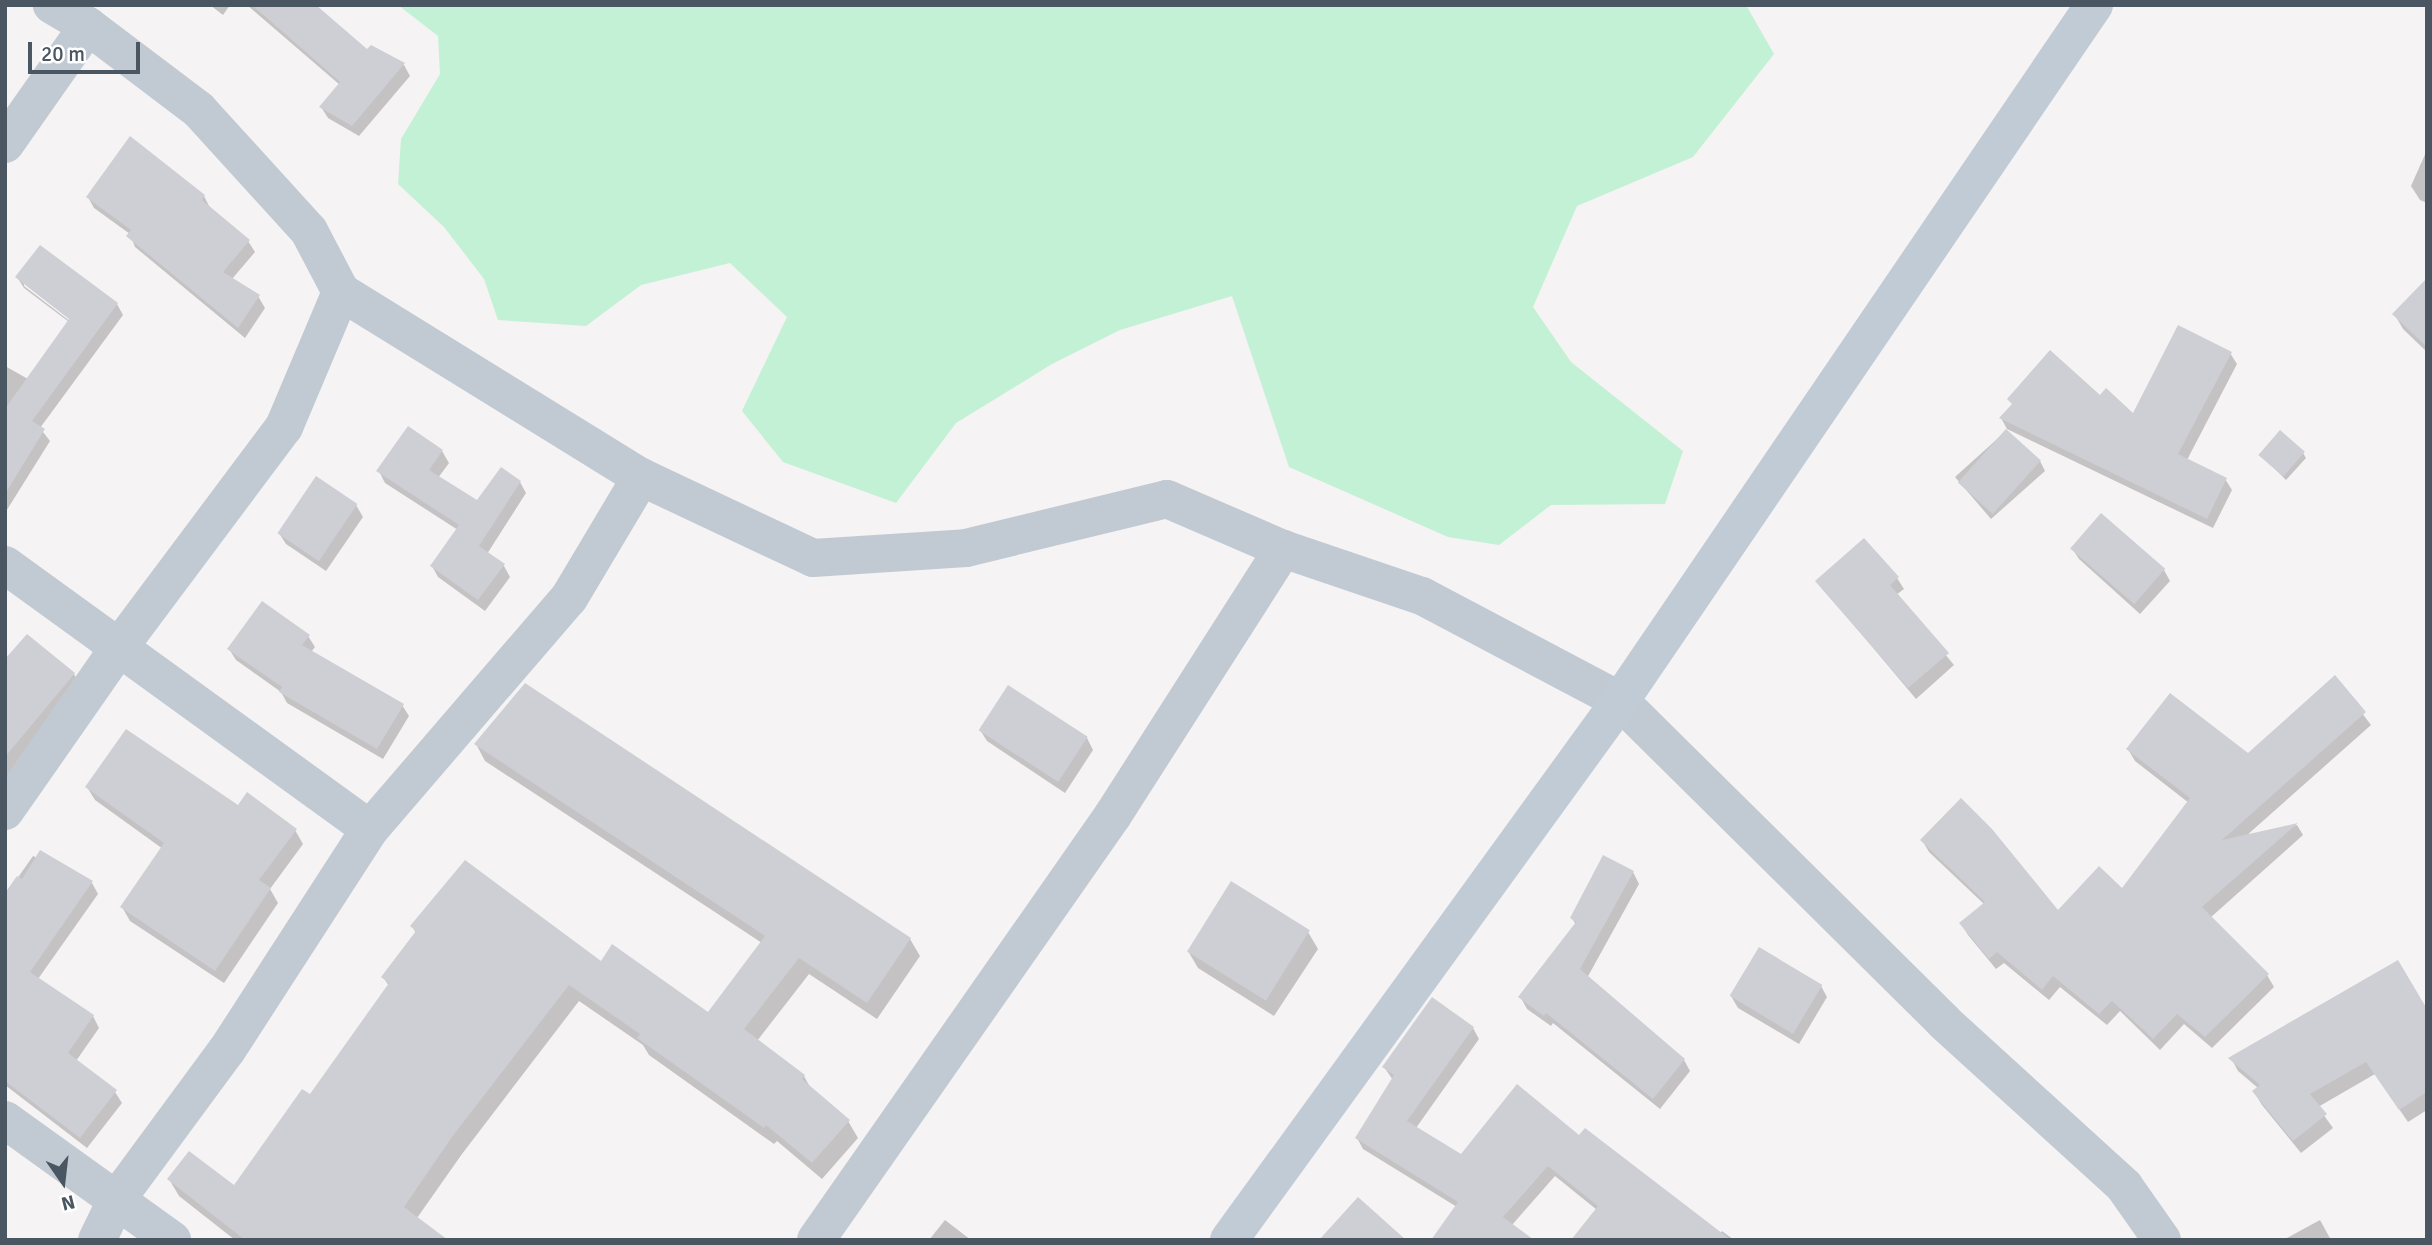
<!DOCTYPE html>
<style>
body{margin:0}
#map{position:relative;width:2432px;height:1245px;overflow:hidden;background:#f5f3f3;font-family:Signika,sans-serif}
div>[style]{position:absolute}
.green>*{inset:0;background:#c3f1d5}
.shadow>*{inset:0;background:#0003}
.building>*{inset:0;background:#cdcfd5;transform-origin:0 0}
.minor>*{height:38px;margin:-19px;padding:0 19px;transform-origin:19px;border-radius:19px;background:#c1cad2}
.secondary>*{height:38px;margin:-19px;padding:0 19px;transform-origin:19px;border-radius:19px;background:#c1cbd6}
span{translate:-50% -50%;white-space:nowrap;text-align:center;line-height:1.15;-webkit-text-stroke:7px #fff;paint-order:stroke}
.frame{position:absolute;inset:0;border:7px solid #4a5661;pointer-events:none}
.north{position:absolute;left:28px;top:1147px;width:70px;height:70px;-webkit-text-stroke:5px #fff;paint-order:stroke;rotate:166deg;font-size:19px;font-weight:700;line-height:28px;text-align:center;color:#4a5661}
.north::after{content:'';display:block;margin:auto;width:24px;height:32px;background:#4a5661;clip-path:polygon(50% 0,100% 100%,50% 72%,0 100%)}
.scale{position:absolute;left:28px;top:42px;width:112px;height:32px;box-sizing:border-box;border:4px solid #4a5661;border-top:0;padding-left:9px;font-size:21px;line-height:24px;white-space:nowrap;color:#4a5661;-webkit-text-stroke:5px #fff;paint-order:stroke}
</style>
<div id="map">
<div class="green">
<div style="clip-path:polygon(398px 5px,1746px 5px,1774px 54px,1693px 157px,1577px 206px,1533px 307px,1571px 362px,1683px 451px,1665px 504px,1551px 505px,1499px 545px,1448px 537px,1289px 467px,1232px 296px,1120px 330px,1052px 364px,956px 423px,896px 503px,783px 462px,742px 411px,787px 317px,730px 263px,641px 285px,586px 326px,498px 320px,484px 279px,444px 227px,398px 184px,401px 139px,440px 74px,438px 36px)"></div>
</div>
<div class="shadow">
<div style="clip-path:polygon(210px 5px,230px 5px,223px 15px)"></div>
<div style="clip-path:polygon(247px 5px,313px 5px,367px 52px,371px 47px,404px 65px,410px 76px,359px 136px,328px 118px,321px 107px,340px 85px)"></div>
<div style="clip-path:polygon(2427px 150px,2427px 203px,2420px 200px,2411px 186px)"></div>
<div style="clip-path:polygon(204px 196px,210px 208px,248px 241px,255px 252px,232px 279px,258px 296px,265px 308px,245px 338px,135px 247px,130px 234px,94px 208px,88px 197px)"></div>
<div style="clip-path:polygon(evenodd,17px 277px,117px 304px,123px 315px,40px 428px,50px 441px,5px 513px,5px 366px,28px 379px,69px 322px,24px 288px,17px 277px,24px 281px,77px 322px,75px 325px,24px 286px,24px 281px)"></div>
<div style="clip-path:polygon(2427px 281px,2427px 352px,2403px 329px,2395px 315px)"></div>
<div style="clip-path:polygon(2230px 353px,2237px 364px,2187px 460px,2225px 479px,2232px 490px,2213px 528px,2007px 429px,2001px 418px,2133px 416px)"></div>
<div style="clip-path:polygon(409px 429px,442px 451px,449px 463px,438px 478px,477px 503px,520px 482px,526px 493px,487px 554px,504px 566px,510px 577px,485px 611px,438px 577px,432px 566px,458px 530px,385px 483px,379px 471px)"></div>
<div style="clip-path:polygon(2006px 431px,2040px 461px,2045px 471px,1991px 519px,1955px 477px)"></div>
<div style="clip-path:polygon(2303px 453px,2306px 458px,2286px 480px,2260px 454px)"></div>
<div style="clip-path:polygon(356px 505px,363px 517px,326px 571px,286px 544px,279px 533px)"></div>
<div style="clip-path:polygon(2072px 548px,2164px 570px,2170px 581px,2140px 614px,2079px 559px)"></div>
<div style="clip-path:polygon(1897px 578px,1904px 589px,1896px 595px,1954px 665px,1916px 699px,1817px 581px)"></div>
<div style="clip-path:polygon(308px 636px,315px 647px,311px 652px,402px 705px,409px 716px,383px 759px,287px 703px,281px 692px,236px 660px,229px 649px)"></div>
<div style="clip-path:polygon(5px 662px,74px 674px,80px 685px,5px 787px)"></div>
<div style="clip-path:polygon(2335px 677px,2371px 725px,2246px 836px,2297px 825px,2303px 835px,2210px 918px,2267px 975px,2274px 987px,2212px 1048px,2184px 1024px,2160px 1050px,2120px 1011px,2107px 1025px,2060px 987px,2049px 1000px,2004px 963px,1996px 969px,1968px 935px,1961px 923px,1984px 904px,1929px 852px,1922px 840px,2057px 913px,2123px 891px,2189px 803px,2135px 761px,2128px 749px,2248px 756px)"></div>
<div style="clip-path:polygon(980px 730px,1087px 738px,1093px 750px,1065px 793px,987px 741px)"></div>
<div style="clip-path:polygon(476px 744px,910px 939px,920px 956px,877px 1019px,809px 974px,757px 1041px,804px 1076px,811px 1089px,848px 1121px,858px 1138px,822px 1179px,777px 1141px,774px 1144px,649px 1055px,643px 1045px,579px 1001px,462px 1154px,417px 1218px,445px 1240px,235px 1240px,179px 1196px,169px 1179px,235px 1188px,310px 1097px,389px 986px,383px 977px,416px 933px,412px 926px,602px 963px,709px 1014px,762px 943px,485px 761px)"></div>
<div style="clip-path:polygon(87px 787px,238px 807px,295px 830px,303px 844px,270px 889px,278px 903px,224px 983px,130px 921px,122px 907px,163px 849px,95px 800px)"></div>
<div style="clip-path:polygon(33px 856px,92px 883px,98px 894px,38px 979px,93px 1016px,99px 1028px,76px 1061px,115px 1092px,122px 1103px,87px 1148px,5px 1085px,5px 896px)"></div>
<div style="clip-path:polygon(1633px 872px,1639px 884px,1587px 978px,1684px 1060px,1690px 1071px,1660px 1109px,1553px 1023px,1551px 1026px,1527px 1009px,1521px 998px,1576px 925px,1572px 918px)"></div>
<div style="clip-path:polygon(1308px 932px,1318px 949px,1274px 1016px,1198px 968px,1188px 951px)"></div>
<div style="clip-path:polygon(1821px 986px,1827px 997px,1799px 1044px,1738px 1008px,1731px 996px)"></div>
<div style="clip-path:polygon(2427px 1013px,2427px 1110px,2408px 1122px,2375px 1074px,2318px 1107px,2333px 1128px,2301px 1153px,2262px 1105px,2254px 1092px,2258px 1088px,2238px 1071px,2231px 1058px)"></div>
<div style="clip-path:polygon(1473px 1028px,1479px 1039px,1416px 1128px,1461px 1157px,1580px 1137px,1720px 1234px,1722px 1231px,1734px 1240px,1573px 1240px,1597px 1210px,1555px 1176px,1512px 1225px,1457px 1207px,1363px 1149px,1357px 1138px,1393px 1080px,1384px 1067px)"></div>
<div style="clip-path:polygon(945px 1220px,971px 1240px,929px 1240px)"></div>
<div style="clip-path:polygon(2320px 1220px,2331px 1240px,2283px 1240px)"></div>
</div>
<div class="building">
<div style="clip-path:polygon(252px 5px,316px 5px,367px 49px,371px 45px,405px 63px,352px 126px,319px 107px,340px 82px)"></div>
<div style="clip-path:polygon(130px 136px,205px 195px,202px 200px,250px 240px,223px 272px,260px 295px,238px 328px,126px 236px,131px 230px,86px 197px)"></div>
<div style="clip-path:polygon(40px 245px,118px 303px,32px 421px,45px 429px,5px 494px,5px 405px,7px 406px,69px 319px,15px 277px)"></div>
<div style="clip-path:polygon(2427px 278px,2427px 347px,2392px 314px)"></div>
<div style="clip-path:polygon(2178px 325px,2232px 352px,2178px 454px,2227px 478px,2207px 519px,1999px 418px,2012px 404px,2007px 399px,2050px 350px,2100px 395px,2106px 388px,2133px 413px)"></div>
<div style="clip-path:polygon(408px 426px,443px 450px,429px 470px,477px 500px,501px 467px,521px 481px,479px 546px,505px 564px,478px 600px,430px 566px,459px 525px,376px 471px)"></div>
<div style="left:2006px;top:429px;width:47px;height:72px;rotate:42deg"></div>
<div style="left:2280px;top:430px;width:33px;height:33px;rotate:41deg"></div>
<div style="left:316px;top:476px;width:50px;height:69px;rotate:34deg"></div>
<div style="left:2101px;top:513px;width:85px;height:47px;rotate:41deg"></div>
<div style="clip-path:polygon(1864px 538px,1899px 577px,1890px 585px,1949px 653px,1908px 688px,1815px 581px)"></div>
<div style="clip-path:polygon(262px 601px,310px 635px,302px 645px,404px 704px,377px 749px,279px 692px,282px 687px,227px 649px)"></div>
<div style="clip-path:polygon(27px 634px,75px 673px,5px 757px,5px 659px)"></div>
<div style="clip-path:polygon(2335px 675px,2366px 712px,2222px 840px,2298px 823px,2202px 907px,2269px 974px,2205px 1037px,2177px 1014px,2153px 1039px,2112px 1001px,2099px 1014px,2053px 976px,2042px 990px,1997px 952px,1989px 959px,1959px 923px,1985px 902px,1920px 840px,1961px 798px,1992px 829px,2058px 910px,2099px 866px,2122px 888px,2190px 798px,2126px 749px,2170px 693px,2248px 753px)"></div>
<div style="clip-path:polygon(525px 683px,911px 938px,867px 1003px,799px 958px,744px 1029px,805px 1075px,802px 1079px,850px 1120px,812px 1163px,766px 1125px,764px 1128px,637px 1038px,640px 1034px,569px 985px,452px 1137px,404px 1207px,448px 1240px,245px 1240px,167px 1179px,189px 1151px,234px 1185px,302px 1089px,310px 1094px,389px 983px,381px 977px,416px 931px,410px 926px,465px 860px,601px 961px,612px 944px,708px 1012px,765px 936px,474px 744px)"></div>
<div style="left:1008px;top:685px;width:95px;height:54px;rotate:33deg"></div>
<div style="clip-path:polygon(126px 729px,238px 805px,247px 792px,297px 829px,259px 880px,271px 888px,215px 971px,120px 907px,164px 843px,85px 787px)"></div>
<div style="clip-path:polygon(40px 850px,93px 881px,30px 972px,94px 1015px,68px 1053px,117px 1090px,80px 1138px,5px 1081px,5px 893px,17px 876px,22px 879px)"></div>
<div style="clip-path:polygon(1603px 855px,1634px 871px,1580px 969px,1685px 1059px,1653px 1099px,1546px 1013px,1544px 1016px,1518px 997px,1576px 922px,1570px 918px)"></div>
<div style="left:1231px;top:881px;width:93px;height:83px;rotate:32deg"></div>
<div style="left:1759px;top:947px;width:74px;height:57px;rotate:31deg"></div>
<div style="clip-path:polygon(2398px 960px,2427px 1009px,2427px 1092px,2399px 1110px,2366px 1062px,2310px 1094px,2327px 1114px,2293px 1141px,2252px 1091px,2260px 1085px,2228px 1058px)"></div>
<div style="clip-path:polygon(1432px 997px,1474px 1027px,1407px 1121px,1461px 1154px,1517px 1084px,1579px 1135px,1585px 1128px,1731px 1240px,1571px 1240px,1598px 1206px,1548px 1166px,1503px 1217px,1534px 1240px,1431px 1240px,1458px 1202px,1355px 1138px,1394px 1075px,1382px 1067px)"></div>
<div style="clip-path:polygon(1358px 1197px,1406px 1240px,1319px 1240px)"></div>
</div>
<div class="minor">
<div style="left:5px;top:144px;width:144px;rotate:-54.9deg"></div>
<div style="left:341px;top:292px;width:352px;rotate:31.7deg"></div>
<div style="left:641px;top:477px;width:190px;rotate:25.2deg"></div>
<div style="left:813px;top:558px;width:153px;rotate:-3.7deg"></div>
<div style="left:966px;top:548px;width:207px;rotate:-13.7deg"></div>
<div style="left:1167px;top:499px;width:126px;rotate:23.3deg"></div>
<div style="left:5px;top:565px;width:450px;rotate:35.9deg"></div>
<div style="left:5px;top:811px;width:201px;rotate:-55.1deg"></div>
<div style="left:120px;top:646px;width:274px;rotate:-53.2deg"></div>
<div style="left:284px;top:427px;width:147px;rotate:-67.1deg"></div>
<div style="left:341px;top:292px;width:69px;rotate:-117.7deg"></div>
<div style="left:309px;top:231px;width:164px;rotate:-132.3deg"></div>
<div style="left:199px;top:110px;width:139px;rotate:-142.9deg"></div>
<div style="left:88px;top:26px;width:42px;rotate:-149.7deg"></div>
<div style="left:5px;top:1120px;width:206px;rotate:35.7deg"></div>
<div style="left:97px;top:1240px;width:46px;rotate:-64deg"></div>
<div style="left:117px;top:1199px;width:185px;rotate:-53.6deg"></div>
<div style="left:227px;top:1050px;width:263px;rotate:-57.1deg"></div>
<div style="left:370px;top:829px;width:305px;rotate:-49.3deg"></div>
<div style="left:569px;top:598px;width:141px;rotate:-59.2deg"></div>
<div style="left:816px;top:1240px;width:518px;rotate:-55.05deg"></div>
<div style="left:1113px;top:815px;width:316px;rotate:-57.4deg"></div>
<div style="left:1283px;top:549px;width:147px;rotate:18.7deg"></div>
<div style="left:1422px;top:596px;width:224px;rotate:27.9deg"></div>
<div style="left:1620px;top:701px;width:456px;rotate:44.7deg"></div>
<div style="left:1944px;top:1022px;width:244px;rotate:42.3deg"></div>
<div style="left:2124px;top:1186px;width:66px;rotate:54.9deg"></div>
</div>
<div class="secondary">
<div style="left:1229px;top:1240px;width:666px;rotate:-54.04deg"></div>
<div style="left:1620px;top:701px;width:842px;rotate:-55.74deg"></div>
</div>
<div class="frame"></div>
<div class="north">N</div>
<div class="scale">20 m</div>
</div>
